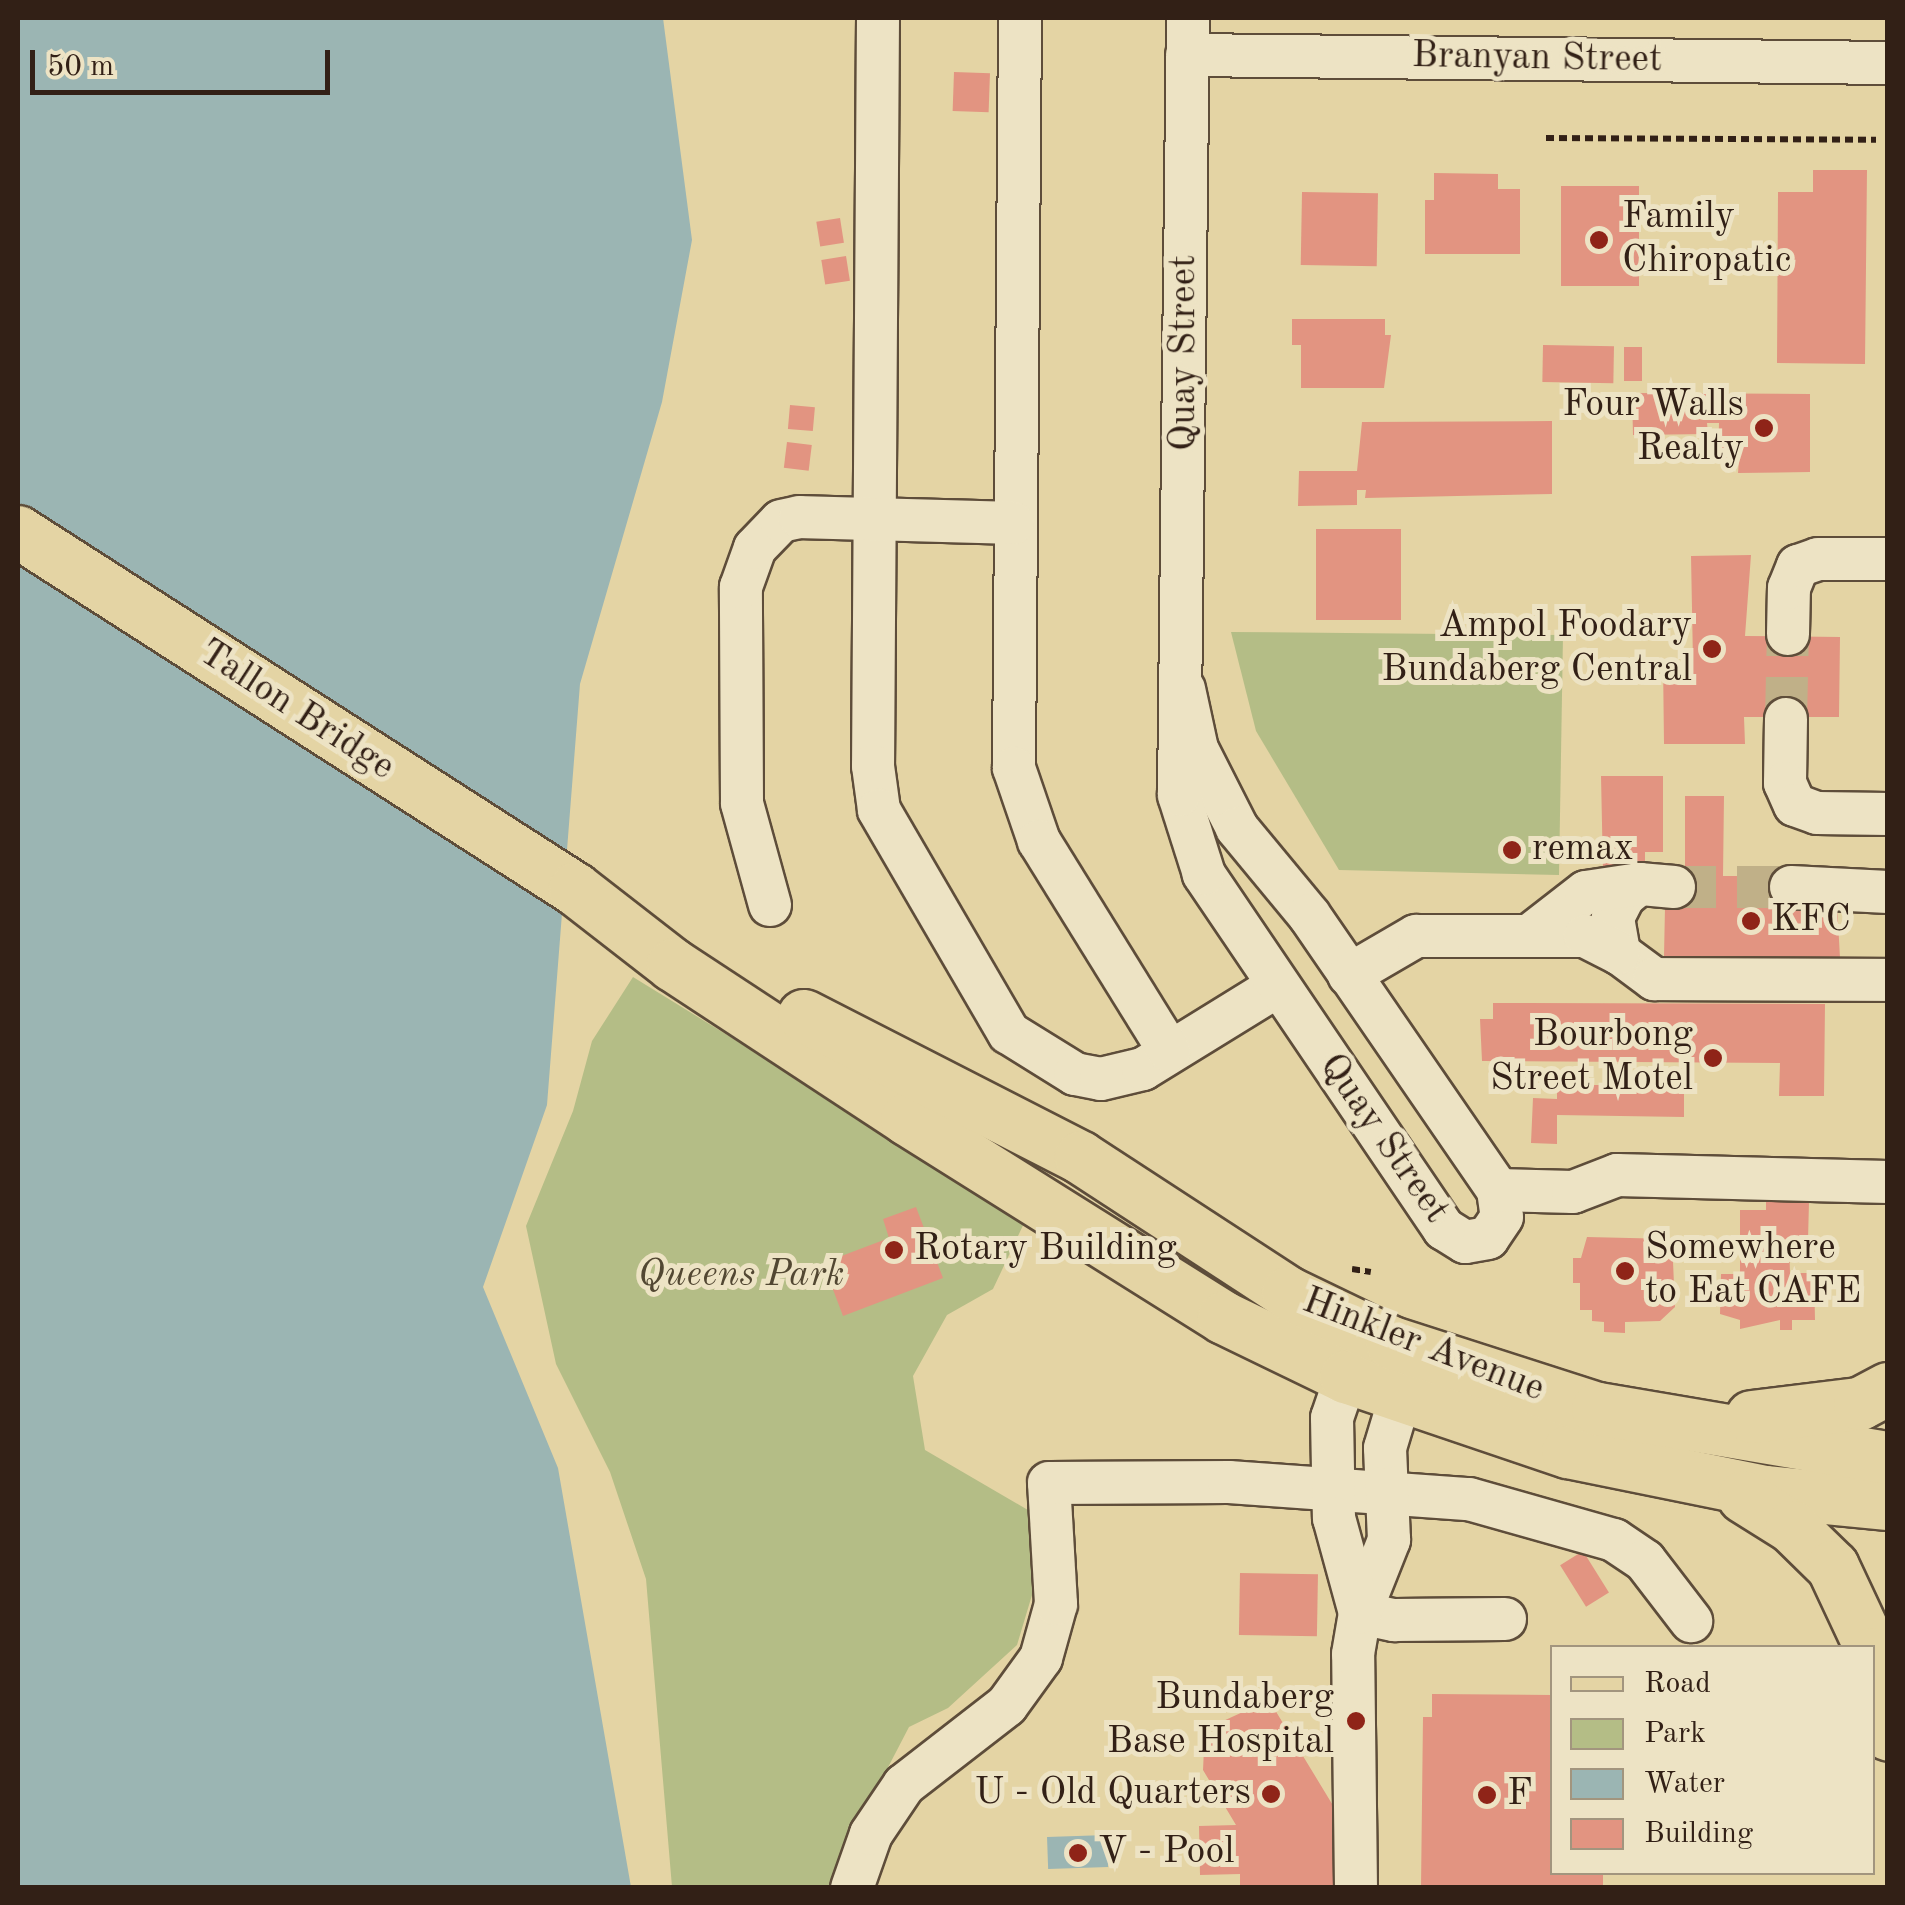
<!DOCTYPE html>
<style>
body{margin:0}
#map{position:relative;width:1905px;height:1905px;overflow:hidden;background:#e4d4a4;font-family:"Old Standard TT",serif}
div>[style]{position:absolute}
.green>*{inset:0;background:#b4bd86}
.water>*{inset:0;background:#9bb5b3;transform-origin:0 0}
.building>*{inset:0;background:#e29481;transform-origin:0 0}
.minor-tunnel>*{height:42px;margin-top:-21px;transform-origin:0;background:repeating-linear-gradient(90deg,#c0b088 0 42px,transparent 0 63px)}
.path>*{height:6px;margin-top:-3px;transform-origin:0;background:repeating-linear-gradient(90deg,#322016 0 8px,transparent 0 13px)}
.roads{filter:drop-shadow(2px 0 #5e4d3a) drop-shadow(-2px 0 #5e4d3a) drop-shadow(0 2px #5e4d3a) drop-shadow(0 -2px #5e4d3a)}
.minor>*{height:42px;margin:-21px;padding:0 21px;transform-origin:21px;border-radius:21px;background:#ede3c4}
.major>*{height:52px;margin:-26px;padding:0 26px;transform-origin:26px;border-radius:26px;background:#e4d4a4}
.dots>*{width:28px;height:28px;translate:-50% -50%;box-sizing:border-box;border:5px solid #ede3c4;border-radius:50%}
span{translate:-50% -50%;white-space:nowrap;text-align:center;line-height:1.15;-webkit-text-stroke:10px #ede3c4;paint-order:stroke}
.street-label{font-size:38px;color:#322016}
.poi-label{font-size:38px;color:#322016}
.left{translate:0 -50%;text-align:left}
.right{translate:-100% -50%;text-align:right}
.park-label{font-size:38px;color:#524732;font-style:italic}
.frame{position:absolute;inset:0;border:20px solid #322016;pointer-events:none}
.legend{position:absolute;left:1550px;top:1645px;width:325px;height:230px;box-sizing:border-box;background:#ede3c4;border:2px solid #a2957e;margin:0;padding:12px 18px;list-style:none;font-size:30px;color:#322016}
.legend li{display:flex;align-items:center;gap:20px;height:50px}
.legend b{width:50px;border:2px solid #a2957e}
.scale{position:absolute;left:30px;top:50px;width:300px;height:45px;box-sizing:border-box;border:5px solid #322016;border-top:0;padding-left:12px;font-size:30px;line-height:35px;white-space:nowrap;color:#322016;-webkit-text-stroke:8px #ede3c4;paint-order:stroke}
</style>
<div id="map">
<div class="green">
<div style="clip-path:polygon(1231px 632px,1563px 635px,1559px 875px,1339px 870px,1256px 731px)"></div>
<div style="clip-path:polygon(633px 977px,1026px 1219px,993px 1289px,947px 1315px,913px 1376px,925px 1450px,1033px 1513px,1041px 1565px,1017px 1645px,948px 1708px,909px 1727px,844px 1852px,836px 1887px,672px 1887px,646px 1579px,610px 1472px,556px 1364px,526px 1226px,573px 1111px,592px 1041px)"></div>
</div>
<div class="water">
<div style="clip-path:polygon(18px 18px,663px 18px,692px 240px,662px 402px,580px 684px,547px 1105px,483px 1287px,558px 1468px,631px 1887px,18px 1887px)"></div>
<div style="left:1107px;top:1835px;width:32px;height:60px;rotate:88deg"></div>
</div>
<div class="building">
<div style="left:954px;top:72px;width:36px;height:39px;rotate:2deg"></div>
<div style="clip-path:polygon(1813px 170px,1867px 170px,1865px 364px,1777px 363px,1778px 192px,1813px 192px)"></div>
<div style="clip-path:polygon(1434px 173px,1498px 174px,1498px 189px,1520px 189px,1520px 254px,1425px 254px,1425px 200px,1434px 200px)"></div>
<div style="left:1561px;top:186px;width:78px;height:100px"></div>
<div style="left:1302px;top:192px;width:76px;height:73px;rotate:1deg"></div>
<div style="left:840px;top:218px;width:25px;height:24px;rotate:81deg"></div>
<div style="left:846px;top:256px;width:25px;height:25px;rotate:81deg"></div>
<div style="clip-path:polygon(1292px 319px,1385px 319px,1385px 335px,1391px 335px,1384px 388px,1301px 388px,1301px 345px,1292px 345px)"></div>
<div style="left:1543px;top:345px;width:71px;height:37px;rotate:1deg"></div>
<div style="left:1642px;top:347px;width:34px;height:18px;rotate:90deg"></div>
<div style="clip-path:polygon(1632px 393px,1810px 394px,1810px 472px,1738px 473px,1739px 460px,1718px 461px,1719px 423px,1707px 423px,1708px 434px,1633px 435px)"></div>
<div style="left:790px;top:405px;width:25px;height:24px;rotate:5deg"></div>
<div style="clip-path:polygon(1552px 421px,1552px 494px,1365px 498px,1366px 490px,1357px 490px,1357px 505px,1298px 506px,1299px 471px,1357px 471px,1362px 422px)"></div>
<div style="left:787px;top:442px;width:25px;height:26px;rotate:7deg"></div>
<div style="left:1401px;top:529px;width:91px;height:85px;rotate:90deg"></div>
<div style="clip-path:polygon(1751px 555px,1745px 636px,1840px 637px,1839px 717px,1744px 717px,1745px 744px,1664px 744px,1663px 662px,1693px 662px,1691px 556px)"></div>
<div style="clip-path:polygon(1601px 776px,1663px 776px,1663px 852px,1645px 852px,1645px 872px,1603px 872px)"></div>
<div style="clip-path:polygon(1685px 796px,1724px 796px,1723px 876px,1789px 876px,1837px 903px,1840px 958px,1664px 956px,1665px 907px,1685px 876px)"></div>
<div style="clip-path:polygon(1493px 1003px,1825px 1004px,1824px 1096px,1779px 1096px,1780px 1063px,1482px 1061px,1480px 1019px,1493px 1019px)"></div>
<div style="clip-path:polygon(1557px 1085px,1684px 1085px,1684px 1117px,1557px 1115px,1557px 1144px,1531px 1143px,1533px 1098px,1557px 1099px)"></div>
<div style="clip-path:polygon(1766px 1202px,1809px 1202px,1808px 1240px,1789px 1240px,1790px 1273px,1814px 1273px,1815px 1320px,1792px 1320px,1792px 1330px,1780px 1330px,1780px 1320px,1740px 1329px,1740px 1320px,1720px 1314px,1721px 1274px,1740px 1274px,1740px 1210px,1766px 1210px)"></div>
<div style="clip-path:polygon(916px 1207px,943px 1278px,843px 1316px,823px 1263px,889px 1238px,883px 1219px)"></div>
<div style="clip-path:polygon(1587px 1237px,1672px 1239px,1675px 1307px,1660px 1321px,1625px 1322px,1625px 1333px,1604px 1332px,1604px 1322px,1592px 1321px,1592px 1310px,1580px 1310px,1580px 1283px,1573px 1283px,1573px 1258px,1581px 1258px)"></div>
<div style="left:1583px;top:1551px;width:49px;height:27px;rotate:58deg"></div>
<div style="left:1240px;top:1573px;width:78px;height:62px;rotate:1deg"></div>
<div style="clip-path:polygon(1432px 1694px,1552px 1695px,1552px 1872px,1603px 1872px,1603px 1888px,1421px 1888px,1423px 1717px,1432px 1717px)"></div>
<div style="clip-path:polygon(1269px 1700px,1340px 1817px,1338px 1888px,1240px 1888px,1240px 1874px,1200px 1875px,1199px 1826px,1236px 1825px,1203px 1770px,1204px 1749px,1221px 1722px)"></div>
</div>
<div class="minor-tunnel">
<div style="left:1786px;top:719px;width:85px;rotate:-88.7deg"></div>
<div style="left:1674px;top:887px;width:117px"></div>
</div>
<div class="path">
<div style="left:1546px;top:138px;width:330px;rotate:0.3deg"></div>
<div style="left:1352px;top:1269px;width:19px;rotate:9deg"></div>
</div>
<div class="roads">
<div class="minor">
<div style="left:878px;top:18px;width:748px;rotate:90.38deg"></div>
<div style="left:873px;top:766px;width:44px;rotate:82.2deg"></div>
<div style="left:879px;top:810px;width:258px;rotate:59.8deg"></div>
<div style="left:1009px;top:1033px;width:78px;rotate:31.8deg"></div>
<div style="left:1075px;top:1074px;width:26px;rotate:11deg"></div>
<div style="left:1101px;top:1079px;width:43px;rotate:-13.4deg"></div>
<div style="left:1143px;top:1069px;width:156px;rotate:-31.7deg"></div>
<div style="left:1020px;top:18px;width:750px;rotate:90.46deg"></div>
<div style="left:1014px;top:768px;width:77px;rotate:71.1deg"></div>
<div style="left:1039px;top:841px;width:247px;rotate:58.2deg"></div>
<div style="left:1187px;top:55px;width:701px;rotate:0.65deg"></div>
<div style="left:1788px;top:634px;width:46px;rotate:-88.8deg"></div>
<div style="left:1789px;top:588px;width:24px;rotate:-68deg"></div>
<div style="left:1798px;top:566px;width:21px;rotate:-19deg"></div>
<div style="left:1818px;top:559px;width:70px"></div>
<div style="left:1184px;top:689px;width:61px;rotate:77.8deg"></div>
<div style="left:1197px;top:749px;width:89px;rotate:63.1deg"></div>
<div style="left:1237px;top:828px;width:113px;rotate:50.4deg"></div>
<div style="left:1309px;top:915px;width:334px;rotate:55.5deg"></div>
<div style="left:1498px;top:1190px;width:27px;rotate:82deg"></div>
<div style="left:1502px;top:1217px;width:25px;rotate:124deg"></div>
<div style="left:1488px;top:1238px;width:23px;rotate:170deg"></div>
<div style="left:1465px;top:1242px;width:25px;rotate:-148deg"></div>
<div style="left:1444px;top:1229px;width:429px;rotate:-124.1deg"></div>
<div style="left:1204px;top:874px;width:83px;rotate:-107.6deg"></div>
<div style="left:1179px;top:795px;width:777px;rotate:-89.34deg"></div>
<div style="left:1786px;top:719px;width:64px;rotate:90.9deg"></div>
<div style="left:1785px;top:783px;width:24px;rotate:66deg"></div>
<div style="left:1795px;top:805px;width:23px;rotate:20deg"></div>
<div style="left:1817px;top:813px;width:71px;rotate:0.8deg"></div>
<div style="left:1674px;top:887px;width:35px;rotate:-175deg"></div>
<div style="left:1639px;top:884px;width:19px;rotate:141deg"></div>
<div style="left:1624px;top:896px;width:25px;rotate:117deg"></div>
<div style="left:1613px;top:918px;width:36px;rotate:80deg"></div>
<div style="left:1619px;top:953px;width:44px;rotate:36.6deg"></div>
<div style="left:1654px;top:979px;width:234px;rotate:0.2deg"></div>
<div style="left:1791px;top:887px;width:97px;rotate:3deg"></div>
<div style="left:770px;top:905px;width:106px;rotate:-105.4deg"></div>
<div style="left:742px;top:803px;width:216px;rotate:-90.3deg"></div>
<div style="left:741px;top:587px;width:41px;rotate:-70.3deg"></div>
<div style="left:755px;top:548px;width:37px;rotate:-46deg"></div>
<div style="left:781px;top:521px;width:19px;rotate:-12deg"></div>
<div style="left:800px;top:517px;width:213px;rotate:1.6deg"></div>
<div style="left:1529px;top:936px;width:72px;rotate:-37.7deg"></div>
<div style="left:1586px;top:892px;width:54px;rotate:-8.6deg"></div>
<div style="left:1349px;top:975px;width:78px;rotate:-30.2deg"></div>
<div style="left:1416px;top:936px;width:169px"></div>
<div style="left:1585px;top:936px;width:38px;rotate:27deg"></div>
<div style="left:1498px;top:1190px;width:75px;rotate:1.5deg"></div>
<div style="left:1573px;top:1192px;width:47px;rotate:-21.1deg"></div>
<div style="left:1617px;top:1175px;width:271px;rotate:1.5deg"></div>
<div style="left:1360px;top:1613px;width:35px;rotate:12deg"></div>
<div style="left:1394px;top:1620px;width:111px;rotate:-0.5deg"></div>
<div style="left:852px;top:1888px;width:57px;rotate:-70.6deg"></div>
<div style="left:871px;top:1834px;width:59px;rotate:-56deg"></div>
<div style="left:904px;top:1785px;width:130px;rotate:-37.8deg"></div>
<div style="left:1007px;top:1705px;width:58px;rotate:-54.1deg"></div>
<div style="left:1041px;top:1658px;width:56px;rotate:-74.5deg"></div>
<div style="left:1056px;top:1604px;width:121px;rotate:-93.3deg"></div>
<div style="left:1049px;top:1483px;width:180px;rotate:-0.3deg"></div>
<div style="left:1229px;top:1482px;width:241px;rotate:4.1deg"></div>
<div style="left:1469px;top:1499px;width:151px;rotate:15.8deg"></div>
<div style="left:1614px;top:1540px;width:37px;rotate:34deg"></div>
<div style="left:1645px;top:1561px;width:76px;rotate:52.5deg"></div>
<div style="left:1356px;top:1888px;width:234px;rotate:-90.7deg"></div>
<div style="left:1353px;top:1654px;width:42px;rotate:-80.3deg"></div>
<div style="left:1360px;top:1613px;width:79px;rotate:-68.3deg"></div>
<div style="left:1389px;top:1540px;width:92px;rotate:-92.5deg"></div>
<div style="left:1385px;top:1448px;width:52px;rotate:-73.3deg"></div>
<div style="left:1400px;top:1398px;width:56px;rotate:-98.3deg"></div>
<div style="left:1392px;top:1343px;width:57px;rotate:143.5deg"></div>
<div style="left:1346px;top:1377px;width:43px;rotate:108.9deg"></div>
<div style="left:1332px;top:1418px;width:100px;rotate:88.9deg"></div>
<div style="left:1334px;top:1518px;width:98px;rotate:74.7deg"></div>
</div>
<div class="major">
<div style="left:18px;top:532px;width:662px;rotate:32.66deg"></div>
<div style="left:575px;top:889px;width:124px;rotate:37.8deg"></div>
<div style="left:673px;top:965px;width:280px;rotate:33.3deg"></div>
<div style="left:907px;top:1119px;width:374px;rotate:32.1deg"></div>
<div style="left:1224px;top:1318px;width:136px;rotate:25.8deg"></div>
<div style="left:1346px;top:1377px;width:234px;rotate:18.7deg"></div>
<div style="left:1568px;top:1452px;width:201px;rotate:11.5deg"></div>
<div style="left:1765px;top:1492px;width:124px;rotate:5.6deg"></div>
<div style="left:804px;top:1016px;width:311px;rotate:27.1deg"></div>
<div style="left:1081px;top:1158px;width:247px;rotate:33.1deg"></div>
<div style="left:1288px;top:1293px;width:115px;rotate:25.7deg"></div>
<div style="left:1392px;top:1343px;width:216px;rotate:17.8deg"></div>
<div style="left:1598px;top:1409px;width:294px;rotate:9.6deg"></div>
<div style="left:1752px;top:1417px;width:109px;rotate:-6.9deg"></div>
<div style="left:1860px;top:1404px;width:32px;rotate:-28deg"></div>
<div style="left:1744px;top:1497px;width:57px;rotate:32deg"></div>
<div style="left:1792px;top:1527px;width:57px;rotate:44.3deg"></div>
<div style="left:1833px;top:1567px;width:89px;rotate:64.9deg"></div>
<div style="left:1872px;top:1654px;width:82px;rotate:78.7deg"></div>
</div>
</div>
<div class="dots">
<div style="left:1599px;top:240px;background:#8f2418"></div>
<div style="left:1764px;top:428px;background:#8f2418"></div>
<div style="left:1712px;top:649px;background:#8f2418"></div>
<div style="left:1512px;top:850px;background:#8f2418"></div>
<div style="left:1751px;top:921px;background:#8f2418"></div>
<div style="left:1713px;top:1058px;background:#8f2418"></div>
<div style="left:894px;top:1250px;background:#8f2418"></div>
<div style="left:1625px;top:1271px;background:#8f2418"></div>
<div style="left:1356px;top:1721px;background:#8f2418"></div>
<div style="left:1271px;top:1794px;background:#8f2418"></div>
<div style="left:1487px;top:1795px;background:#8f2418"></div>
<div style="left:1078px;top:1853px;background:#8f2418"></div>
</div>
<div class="street-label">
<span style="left:1537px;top:59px;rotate:1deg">Branyan Street</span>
<span style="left:1185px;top:353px;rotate:-90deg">Quay Street</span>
<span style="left:296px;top:711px;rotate:33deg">Tallon Bridge</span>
<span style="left:1383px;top:1139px;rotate:55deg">Quay Street</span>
<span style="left:1423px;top:1346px;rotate:21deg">Hinkler Avenue</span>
</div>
<div class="poi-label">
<span class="left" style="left:1622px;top:240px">Family<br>Chiropatic</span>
<span class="right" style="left:1744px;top:428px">Four Walls<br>Realty</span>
<span class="right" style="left:1692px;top:649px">Ampol Foodary<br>Bundaberg Central</span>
<span class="left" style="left:1532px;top:850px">remax</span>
<span class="left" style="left:1771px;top:921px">KFC</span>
<span class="right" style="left:1693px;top:1058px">Bourbong<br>Street Motel</span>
<span class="left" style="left:1645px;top:1271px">Somewhere<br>to Eat CAFE</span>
<span class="left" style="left:914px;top:1250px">Rotary Building</span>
<span class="right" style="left:1334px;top:1721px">Bundaberg<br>Base Hospital</span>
<span class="right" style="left:1251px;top:1794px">U - Old Quarters</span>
<span class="left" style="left:1507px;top:1795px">F</span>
<span class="left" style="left:1098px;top:1853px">V - Pool</span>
</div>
<div class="park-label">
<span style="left:741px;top:1276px">Queens Park</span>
</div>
<div class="frame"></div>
<ul class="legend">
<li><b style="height:12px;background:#e4d4a4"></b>Road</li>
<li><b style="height:28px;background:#b4bd86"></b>Park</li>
<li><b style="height:28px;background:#9bb5b3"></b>Water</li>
<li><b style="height:28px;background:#e29481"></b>Building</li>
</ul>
<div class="scale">50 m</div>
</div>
